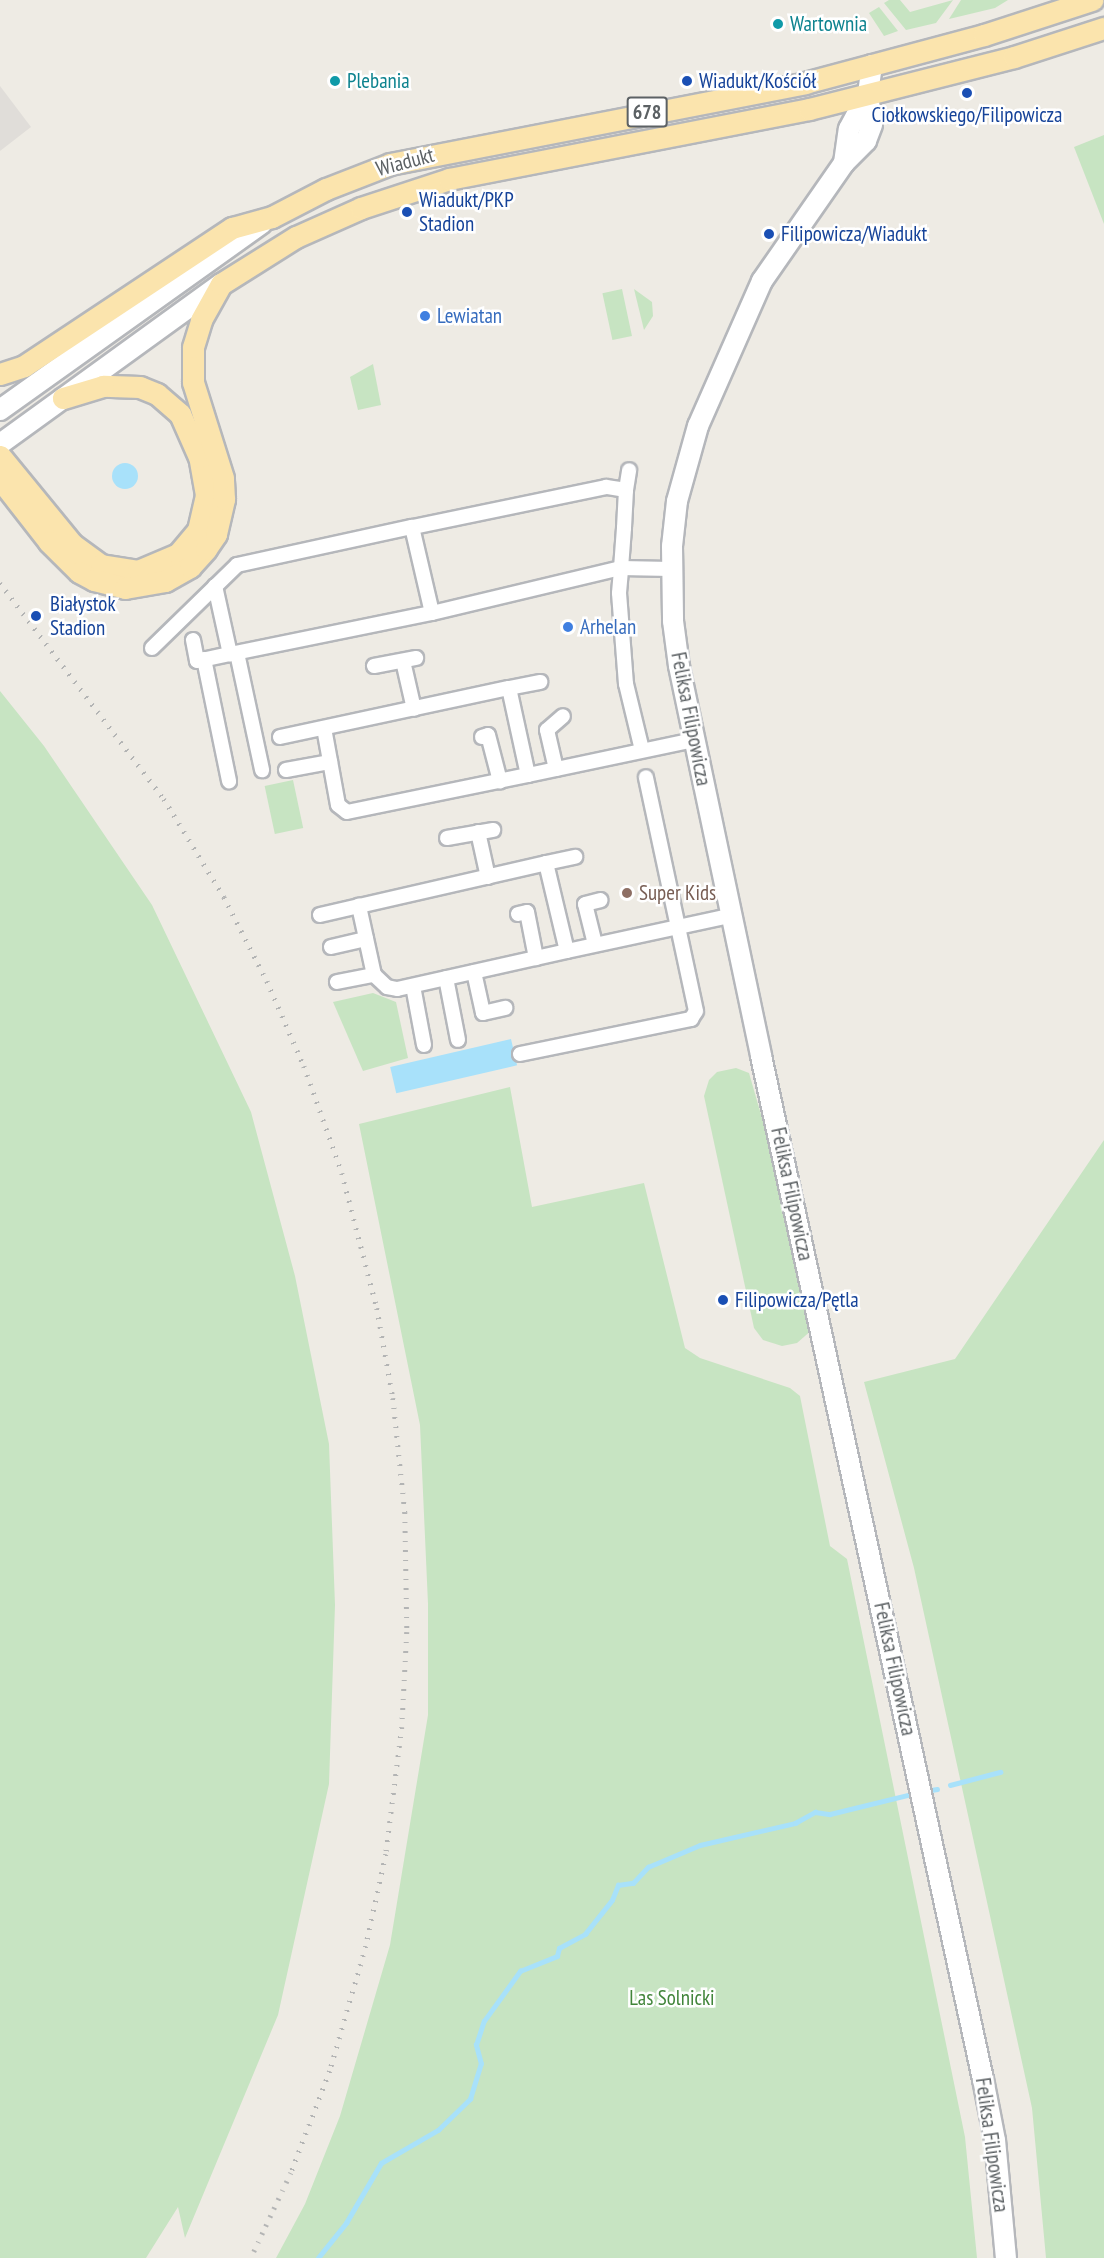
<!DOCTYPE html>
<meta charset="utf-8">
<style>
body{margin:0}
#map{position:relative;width:1104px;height:2258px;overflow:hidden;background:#eeebe4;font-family:"PT Sans Narrow",sans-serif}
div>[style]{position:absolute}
.industrial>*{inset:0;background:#e0ddd9}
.green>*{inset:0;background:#c7e4c2;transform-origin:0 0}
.water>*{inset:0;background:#a8e1fa;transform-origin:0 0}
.round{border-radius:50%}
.stream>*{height:4.5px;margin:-2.25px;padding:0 2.25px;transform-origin:2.25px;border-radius:2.25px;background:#a8e1fa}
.roads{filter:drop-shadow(2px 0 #b5b7bb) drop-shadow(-2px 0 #b5b7bb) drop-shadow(0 2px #b5b7bb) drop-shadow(0 -2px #b5b7bb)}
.street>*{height:14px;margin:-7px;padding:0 7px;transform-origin:7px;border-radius:7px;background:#fff}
.secondary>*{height:20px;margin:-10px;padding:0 10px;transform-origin:10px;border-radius:10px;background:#fff}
.primary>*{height:21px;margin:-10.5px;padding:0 10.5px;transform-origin:10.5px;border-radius:10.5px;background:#fbe4ad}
.rail>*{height:4.5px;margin-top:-2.25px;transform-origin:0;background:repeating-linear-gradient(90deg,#b3b4b4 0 1.5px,transparent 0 9.5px)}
.dots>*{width:16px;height:16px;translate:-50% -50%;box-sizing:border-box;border:3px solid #fff;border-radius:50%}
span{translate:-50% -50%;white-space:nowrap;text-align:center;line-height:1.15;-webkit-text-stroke:5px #fff;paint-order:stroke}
.shield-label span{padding:2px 4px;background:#fff;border:2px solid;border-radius:4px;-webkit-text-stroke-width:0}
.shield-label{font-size:20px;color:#5c6164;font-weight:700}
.culture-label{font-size:21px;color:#0d838f}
.left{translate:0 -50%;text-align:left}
.transit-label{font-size:21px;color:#164399}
.street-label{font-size:21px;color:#5c6164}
.shop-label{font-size:21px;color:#366cbe}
.education-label{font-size:21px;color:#785e54}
.park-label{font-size:21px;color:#41853a}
</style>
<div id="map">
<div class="industrial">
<div style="clip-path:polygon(0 86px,31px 127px,0 151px)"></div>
</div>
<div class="green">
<div style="clip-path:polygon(889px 0,900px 0,910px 12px,953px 0,936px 23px,906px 30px,884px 3px)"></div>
<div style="clip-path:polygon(961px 0,1008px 0,995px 8px,949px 19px)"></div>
<div style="clip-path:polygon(879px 7px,898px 31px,884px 36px,869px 13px)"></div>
<div style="clip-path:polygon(1104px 135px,1104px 224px,1074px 147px)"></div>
<div style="left:622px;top:289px;width:48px;height:20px;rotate:78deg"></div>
<div style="clip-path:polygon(634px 289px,652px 302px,653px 316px,644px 330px)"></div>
<div style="clip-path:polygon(373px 364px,381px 405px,358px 410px,350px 377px)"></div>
<div style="clip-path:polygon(0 691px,44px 746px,152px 905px,251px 1112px,295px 1276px,329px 1444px,335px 1605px,329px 1784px,278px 2015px,185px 2238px,178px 2207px,146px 2258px,0 2258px)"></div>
<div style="left:293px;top:780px;width:49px;height:29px;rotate:78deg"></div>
<div style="clip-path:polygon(373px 993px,396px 1002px,408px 1058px,363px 1071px,333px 1002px)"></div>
<div style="clip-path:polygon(736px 1068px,749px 1073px,785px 1198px,813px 1329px,797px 1343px,782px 1346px,763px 1340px,754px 1328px,704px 1096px,709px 1080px,717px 1072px)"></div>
<div style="clip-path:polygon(510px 1087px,532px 1207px,644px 1183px,685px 1348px,700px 1358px,790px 1388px,800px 1396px,830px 1546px,847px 1559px,965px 2137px,977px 2258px,276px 2258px,305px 2204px,340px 2116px,390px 1945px,428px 1715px,428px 1604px,420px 1425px,359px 1124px)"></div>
<div style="clip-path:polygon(1104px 1140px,1104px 2258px,1046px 2258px,1032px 2108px,914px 1568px,864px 1382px,955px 1359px)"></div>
</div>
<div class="water">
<div class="round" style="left:112px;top:463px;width:26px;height:26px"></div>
<div style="left:511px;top:1039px;width:27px;height:124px;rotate:77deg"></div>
</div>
<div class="stream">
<div style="left:950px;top:1785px;width:52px;rotate:-14.6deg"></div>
<div style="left:931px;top:1790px;width:6px;rotate:-9deg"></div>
<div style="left:318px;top:2258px;width:45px;rotate:-51.3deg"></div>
<div style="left:346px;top:2223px;width:69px;rotate:-59.7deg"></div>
<div style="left:381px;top:2163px;width:66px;rotate:-30.1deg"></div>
<div style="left:438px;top:2130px;width:45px;rotate:-44.1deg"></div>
<div style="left:470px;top:2099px;width:37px;rotate:-73deg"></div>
<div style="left:481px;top:2064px;width:20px;rotate:-105deg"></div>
<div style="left:476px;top:2045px;width:25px;rotate:-72deg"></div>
<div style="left:484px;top:2021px;width:62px;rotate:-54.2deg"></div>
<div style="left:520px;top:1971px;width:40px;rotate:-22deg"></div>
<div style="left:557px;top:1956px;width:8px;rotate:-76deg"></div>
<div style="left:559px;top:1948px;width:30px;rotate:-28deg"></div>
<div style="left:585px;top:1934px;width:43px;rotate:-51.5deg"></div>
<div style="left:612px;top:1900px;width:16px;rotate:-68deg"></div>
<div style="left:618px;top:1885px;width:15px;rotate:-8deg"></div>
<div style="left:633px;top:1883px;width:22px;rotate:-47deg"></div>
<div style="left:648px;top:1867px;width:56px;rotate:-22.9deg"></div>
<div style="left:700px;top:1845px;width:98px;rotate:-13deg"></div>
<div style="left:795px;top:1823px;width:23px;rotate:-29deg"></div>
<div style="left:815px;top:1812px;width:15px;rotate:8deg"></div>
<div style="left:830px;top:1814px;width:80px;rotate:-13.7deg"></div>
</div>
<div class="roads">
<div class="street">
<div style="left:626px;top:490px;width:20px;rotate:-81deg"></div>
<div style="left:215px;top:586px;width:70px;rotate:77.6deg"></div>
<div style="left:230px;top:654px;width:206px;rotate:-11.5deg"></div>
<div style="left:193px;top:640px;width:21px;rotate:79deg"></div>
<div style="left:197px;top:661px;width:34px;rotate:-12deg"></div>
<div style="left:152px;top:648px;width:119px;rotate:-44.3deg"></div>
<div style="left:237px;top:565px;width:179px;rotate:-12.3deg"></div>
<div style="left:237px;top:653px;width:120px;rotate:77.9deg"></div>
<div style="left:204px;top:659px;width:125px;rotate:78.4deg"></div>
<div style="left:403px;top:661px;width:49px;rotate:77.1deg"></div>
<div style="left:374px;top:666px;width:43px;rotate:-10.8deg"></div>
<div style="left:509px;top:688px;width:32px;rotate:-11deg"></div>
<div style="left:324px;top:728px;width:78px;rotate:79.7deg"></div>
<div style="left:338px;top:805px;width:11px;rotate:38deg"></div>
<div style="left:347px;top:812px;width:185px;rotate:-11.6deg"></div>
<div style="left:280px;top:737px;width:234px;rotate:-12.1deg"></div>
<div style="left:509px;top:688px;width:89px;rotate:77.7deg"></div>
<div style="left:528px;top:775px;width:170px;rotate:-11.9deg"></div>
<div style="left:482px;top:737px;width:6px;rotate:-18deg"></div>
<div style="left:488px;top:735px;width:48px;rotate:75.4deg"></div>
<div style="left:642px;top:750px;width:68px;rotate:-103.6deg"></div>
<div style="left:626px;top:684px;width:91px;rotate:-94.4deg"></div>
<div style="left:619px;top:593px;width:25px;rotate:-85deg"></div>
<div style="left:621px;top:568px;width:40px;rotate:-85.7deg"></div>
<div style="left:624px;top:528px;width:38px;rotate:-87deg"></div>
<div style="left:626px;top:490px;width:20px;rotate:-171deg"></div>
<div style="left:606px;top:487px;width:198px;rotate:168.3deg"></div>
<div style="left:412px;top:527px;width:88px;rotate:76.9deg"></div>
<div style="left:432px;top:613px;width:194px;rotate:-13.4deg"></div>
<div style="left:621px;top:568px;width:50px;rotate:1.1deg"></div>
<div style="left:556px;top:769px;width:40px;rotate:-103deg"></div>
<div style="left:547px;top:730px;width:21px;rotate:-41deg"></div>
<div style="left:286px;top:770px;width:45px;rotate:-10.3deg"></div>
<div style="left:478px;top:832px;width:46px;rotate:77.5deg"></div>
<div style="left:447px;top:838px;width:47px;rotate:-9.9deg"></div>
<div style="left:546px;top:863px;width:30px;rotate:-12deg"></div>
<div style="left:518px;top:914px;width:9px;rotate:-13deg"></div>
<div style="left:527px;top:912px;width:47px;rotate:78.9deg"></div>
<div style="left:320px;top:915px;width:40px;rotate:-13deg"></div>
<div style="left:595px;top:944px;width:41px;rotate:-104deg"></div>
<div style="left:585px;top:904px;width:16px;rotate:-14deg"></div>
<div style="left:331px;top:947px;width:36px;rotate:-13deg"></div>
<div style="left:567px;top:951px;width:174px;rotate:167.4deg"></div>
<div style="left:397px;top:989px;width:10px;rotate:-169deg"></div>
<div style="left:387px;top:987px;width:18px;rotate:-137deg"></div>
<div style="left:374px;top:975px;width:71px;rotate:-102.3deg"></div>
<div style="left:359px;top:906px;width:192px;rotate:-12.9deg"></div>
<div style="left:546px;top:863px;width:90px;rotate:76.6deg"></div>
<div style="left:567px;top:951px;width:170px;rotate:-12.2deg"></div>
<div style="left:474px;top:972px;width:42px;rotate:77.6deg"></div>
<div style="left:483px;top:1013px;width:23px;rotate:-13deg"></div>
<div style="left:446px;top:978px;width:63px;rotate:79deg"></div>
<div style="left:337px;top:982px;width:38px;rotate:-11deg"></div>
<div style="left:413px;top:986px;width:60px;rotate:79.4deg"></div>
<div style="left:520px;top:1054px;width:175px;rotate:-11.6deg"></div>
<div style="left:691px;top:1019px;width:9px;rotate:-58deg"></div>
<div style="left:696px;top:1011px;width:239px;rotate:-102.1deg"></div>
</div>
<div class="secondary">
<div style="left:872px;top:65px;width:29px;rotate:98deg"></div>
<div style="left:868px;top:94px;width:31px;rotate:83deg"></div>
<div style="left:872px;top:125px;width:17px;rotate:111deg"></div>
<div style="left:866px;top:141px;width:31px;rotate:135deg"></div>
<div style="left:844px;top:163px;width:144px;rotate:124.8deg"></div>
<div style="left:762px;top:281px;width:158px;rotate:113.8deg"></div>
<div style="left:698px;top:426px;width:78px;rotate:105.6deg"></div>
<div style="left:677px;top:501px;width:45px;rotate:96.3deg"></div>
<div style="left:672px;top:546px;width:75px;rotate:89.2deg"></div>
<div style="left:673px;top:621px;width:45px;rotate:82.4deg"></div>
<div style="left:679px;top:666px;width:399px;rotate:78.1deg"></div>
<div style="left:761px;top:1056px;width:1047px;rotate:77.76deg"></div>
<div style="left:983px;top:2079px;width:62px;rotate:78.9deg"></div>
<div style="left:995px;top:2140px;width:119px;rotate:84.7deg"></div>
<div style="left:844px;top:163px;width:34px;rotate:-82deg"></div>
<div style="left:849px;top:129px;width:40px;rotate:-62deg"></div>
<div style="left:0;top:410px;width:322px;rotate:-35.5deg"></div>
<div style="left:0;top:444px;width:273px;rotate:-35.9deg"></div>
</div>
<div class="primary">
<div style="left:0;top:374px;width:25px;rotate:-18deg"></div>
<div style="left:24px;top:366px;width:250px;rotate:-33.6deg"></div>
<div style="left:232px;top:228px;width:41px;rotate:-15.4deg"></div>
<div style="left:272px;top:217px;width:61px;rotate:-27.4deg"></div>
<div style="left:326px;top:189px;width:69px;rotate:-21.3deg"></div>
<div style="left:390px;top:164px;width:423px;rotate:-11deg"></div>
<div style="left:805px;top:83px;width:185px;rotate:-15deg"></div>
<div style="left:984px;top:35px;width:114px;rotate:-18deg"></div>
<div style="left:0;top:456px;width:114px;rotate:50.7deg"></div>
<div style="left:72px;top:544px;width:36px;rotate:36deg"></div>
<div style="left:101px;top:565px;width:37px;rotate:9deg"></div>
<div style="left:138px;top:571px;width:43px;rotate:-23deg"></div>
<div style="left:178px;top:554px;width:31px;rotate:-50deg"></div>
<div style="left:198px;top:530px;width:36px;rotate:-77deg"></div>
<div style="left:206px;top:495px;width:39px;rotate:-100deg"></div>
<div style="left:199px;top:457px;width:47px;rotate:-113.8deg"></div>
<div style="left:180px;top:414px;width:30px;rotate:-139deg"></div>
<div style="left:157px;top:394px;width:18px;rotate:-158deg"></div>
<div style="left:140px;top:387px;width:37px;rotate:-178deg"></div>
<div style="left:103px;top:386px;width:42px;rotate:163.3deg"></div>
<div style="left:0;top:479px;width:80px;rotate:52.1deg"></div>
<div style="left:49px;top:542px;width:42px;rotate:45deg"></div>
<div style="left:79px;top:572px;width:17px;rotate:28deg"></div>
<div style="left:94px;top:580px;width:32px;rotate:14deg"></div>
<div style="left:125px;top:588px;width:41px;rotate:-9.9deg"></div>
<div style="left:165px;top:581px;width:29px;rotate:-29deg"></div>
<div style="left:190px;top:567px;width:24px;rotate:-48deg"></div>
<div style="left:206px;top:549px;width:18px;rotate:-56deg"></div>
<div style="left:216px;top:534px;width:36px;rotate:-77deg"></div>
<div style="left:224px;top:499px;width:21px;rotate:-93deg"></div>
<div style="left:223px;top:478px;width:101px;rotate:-107.4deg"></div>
<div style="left:193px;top:382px;width:35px;rotate:-90deg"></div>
<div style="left:193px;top:347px;width:28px;rotate:-73deg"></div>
<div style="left:201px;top:320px;width:41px;rotate:-60.9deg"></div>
<div style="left:221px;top:284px;width:89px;rotate:-32.1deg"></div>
<div style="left:296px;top:237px;width:71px;rotate:-24deg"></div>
<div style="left:361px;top:208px;width:93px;rotate:-18.2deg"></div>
<div style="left:449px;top:179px;width:367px;rotate:-11deg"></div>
<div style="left:809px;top:109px;width:211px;rotate:-14.2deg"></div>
<div style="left:1014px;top:57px;width:95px;rotate:-17.9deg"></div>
</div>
</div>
<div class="rail">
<div style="left:0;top:583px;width:271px;rotate:52.8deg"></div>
<div style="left:164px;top:799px;width:115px;rotate:58.5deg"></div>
<div style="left:224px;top:897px;width:94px;rotate:62.9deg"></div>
<div style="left:267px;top:981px;width:93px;rotate:66.5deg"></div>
<div style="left:304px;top:1066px;width:114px;rotate:70.4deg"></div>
<div style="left:342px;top:1173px;width:139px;rotate:75.5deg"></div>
<div style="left:377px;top:1308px;width:91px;rotate:79.9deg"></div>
<div style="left:393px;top:1398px;width:115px;rotate:84deg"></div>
<div style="left:405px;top:1512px;width:120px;rotate:89deg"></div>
<div style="left:407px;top:1632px;width:95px;rotate:93deg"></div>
<div style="left:402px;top:1727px;width:128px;rotate:97.2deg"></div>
<div style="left:386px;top:1854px;width:94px;rotate:102.3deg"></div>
<div style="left:366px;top:1946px;width:130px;rotate:106.1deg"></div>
<div style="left:330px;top:2071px;width:109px;rotate:110.9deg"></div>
<div style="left:291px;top:2173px;width:94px;rotate:115.2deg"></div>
</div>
<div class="dots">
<div style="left:778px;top:24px;background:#0f9aa8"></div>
<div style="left:335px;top:81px;background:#0f9aa8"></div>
<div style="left:687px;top:81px;background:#1a4fb4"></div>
<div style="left:967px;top:93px;background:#1a4fb4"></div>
<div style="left:407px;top:212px;background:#1a4fb4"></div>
<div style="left:769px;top:234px;background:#1a4fb4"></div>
<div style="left:425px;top:316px;background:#3f7fe0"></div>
<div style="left:36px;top:616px;background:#1a4fb4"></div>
<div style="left:568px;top:627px;background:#3f7fe0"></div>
<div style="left:627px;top:893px;background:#8d6e63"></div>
<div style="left:723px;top:1300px;background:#1a4fb4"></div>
</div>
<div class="shield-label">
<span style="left:647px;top:112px">678</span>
</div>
<div class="culture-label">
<span class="left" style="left:790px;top:24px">Wartownia</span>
<span class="left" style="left:347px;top:81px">Plebania</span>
</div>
<div class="transit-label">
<span class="left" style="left:699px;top:81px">Wiadukt/Kościół</span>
<span style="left:967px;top:115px">Ciołkowskiego/Filipowicza</span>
<span class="left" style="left:419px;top:212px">Wiadukt/PKP<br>Stadion</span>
<span class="left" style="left:781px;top:234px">Filipowicza/Wiadukt</span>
<span class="left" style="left:50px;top:616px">Białystok<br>Stadion</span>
<span class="left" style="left:735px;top:1300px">Filipowicza/Pętla</span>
</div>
<div class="street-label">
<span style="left:405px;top:162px;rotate:-15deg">Wiadukt</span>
<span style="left:691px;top:719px;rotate:79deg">Feliksa Filipowicza</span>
<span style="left:792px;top:1194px;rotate:78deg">Feliksa Filipowicza</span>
<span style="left:895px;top:1669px;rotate:78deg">Feliksa Filipowicza</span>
<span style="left:992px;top:2145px;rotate:82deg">Feliksa Filipowicza</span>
</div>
<div class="shop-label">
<span class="left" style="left:437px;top:316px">Lewiatan</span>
<span class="left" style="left:580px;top:627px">Arhelan</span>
</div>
<div class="education-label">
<span class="left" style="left:639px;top:893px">Super Kids</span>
</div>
<div class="park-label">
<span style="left:672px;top:1998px">Las Solnicki</span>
</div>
</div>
